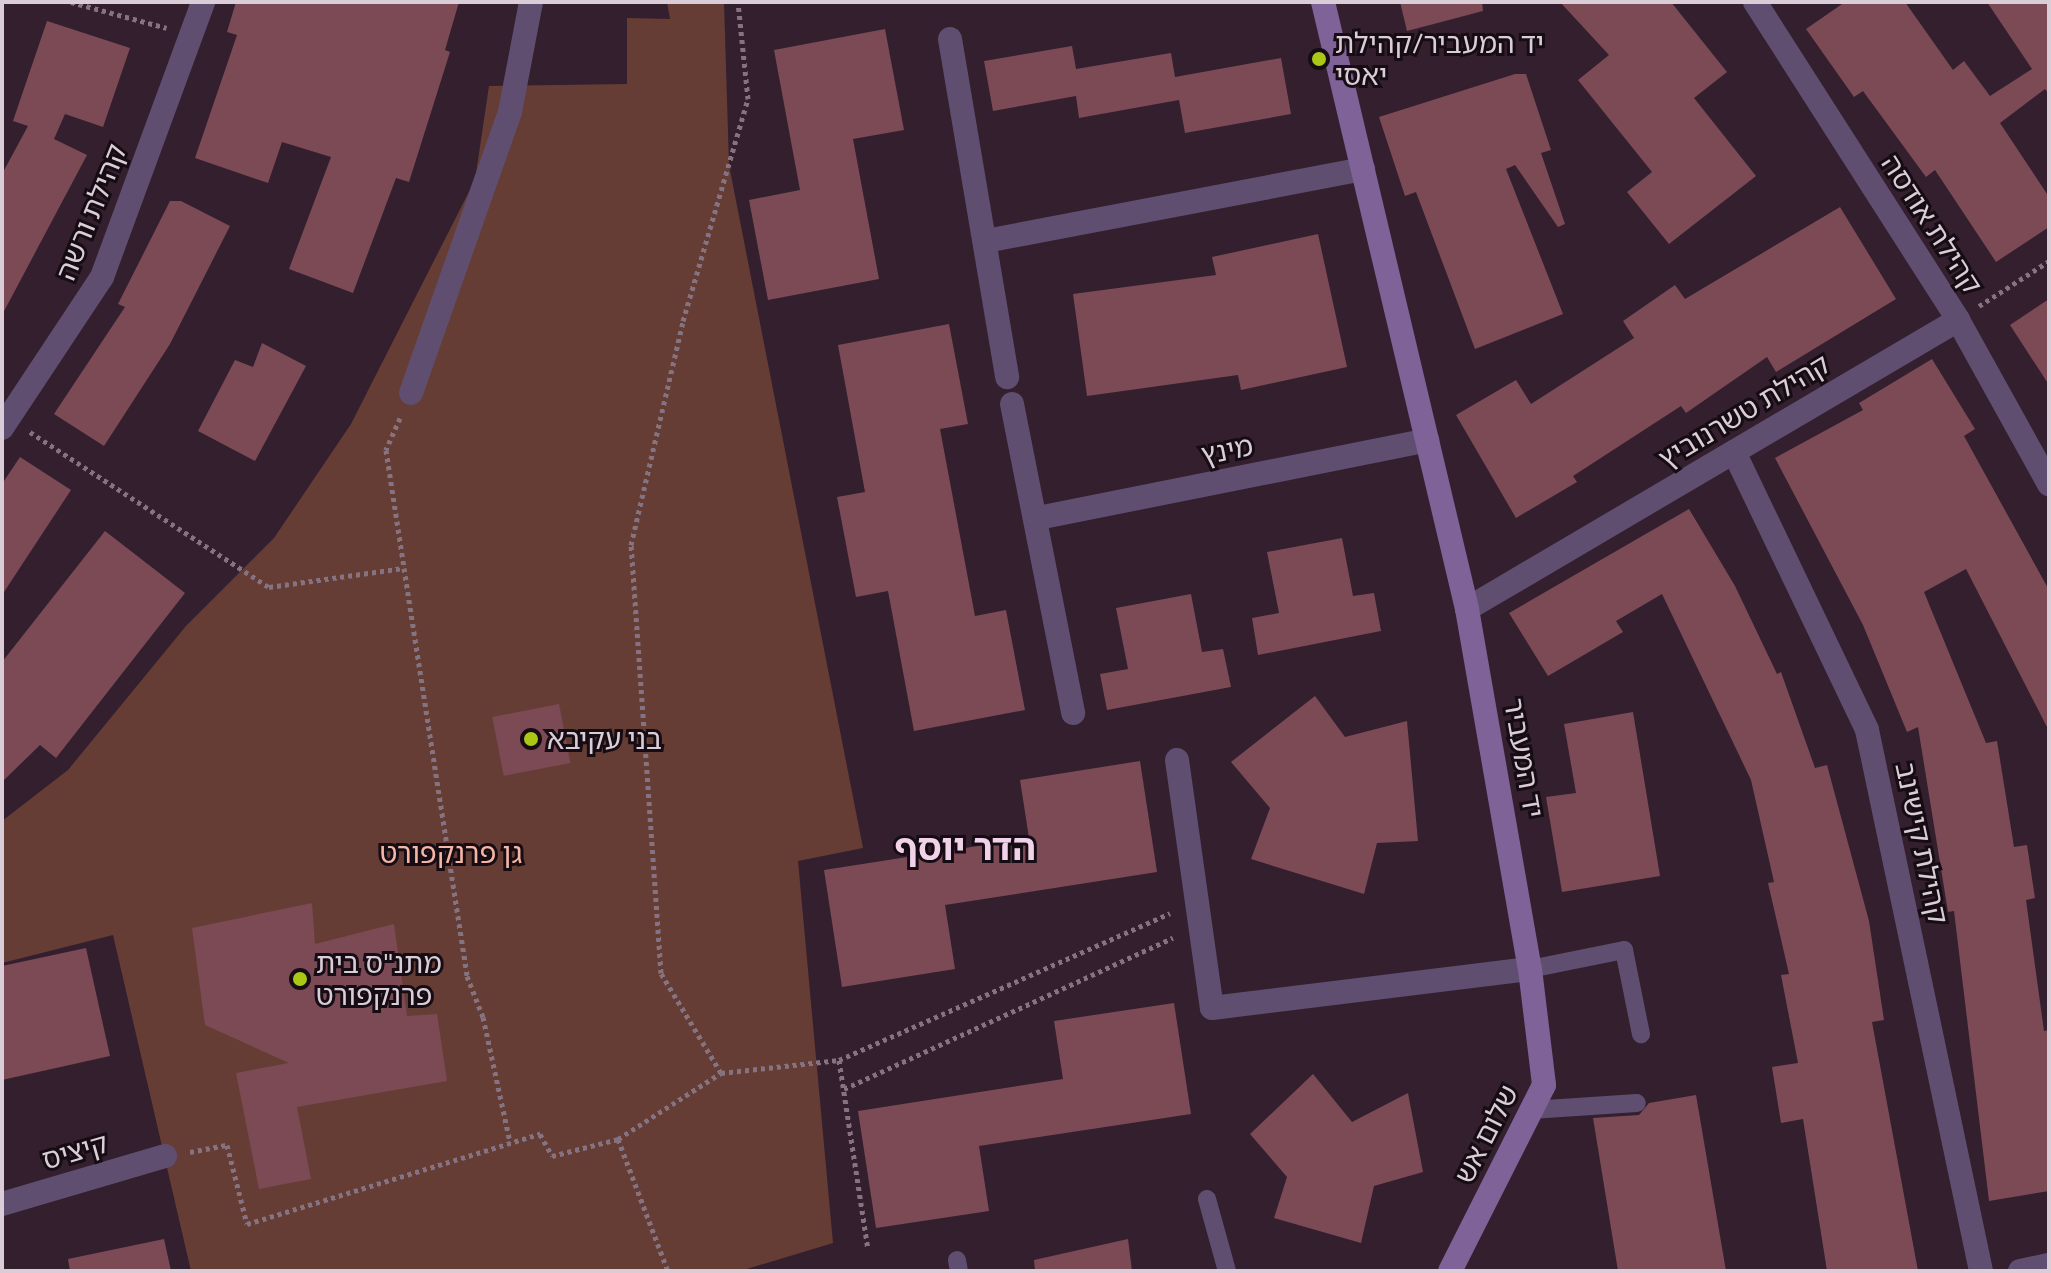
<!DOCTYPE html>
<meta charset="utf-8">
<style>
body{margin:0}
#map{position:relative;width:2051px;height:1273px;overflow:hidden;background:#341f2f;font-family:"Titillium Web","Noto Sans Hebrew",sans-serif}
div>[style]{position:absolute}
.green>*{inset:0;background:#663d34}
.building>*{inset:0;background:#7b4a55;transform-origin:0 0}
.path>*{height:5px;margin-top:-2.5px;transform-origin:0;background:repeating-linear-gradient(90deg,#857381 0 4px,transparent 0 8px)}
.lane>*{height:18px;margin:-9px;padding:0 9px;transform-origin:9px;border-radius:9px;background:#5f4e6f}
.street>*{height:24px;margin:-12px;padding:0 12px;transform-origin:12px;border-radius:12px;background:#5f4e6f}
.secondary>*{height:24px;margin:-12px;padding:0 12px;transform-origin:12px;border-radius:12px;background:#7e6298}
.dots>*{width:22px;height:22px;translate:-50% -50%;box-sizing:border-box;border:4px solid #160c13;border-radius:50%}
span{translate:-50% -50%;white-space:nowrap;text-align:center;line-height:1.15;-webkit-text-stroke:6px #160c13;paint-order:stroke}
.poi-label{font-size:28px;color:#dbcdd7}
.left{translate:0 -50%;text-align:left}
.street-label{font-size:28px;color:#dbcdd7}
.park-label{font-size:28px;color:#f6b6a6}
.district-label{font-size:36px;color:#f0d3e8;font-weight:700}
.frame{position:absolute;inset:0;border:4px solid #dbcdd7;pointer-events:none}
</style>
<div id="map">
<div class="green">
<div style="clip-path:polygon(667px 2px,724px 2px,729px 165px,863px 848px,798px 861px,833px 1243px,740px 1271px,191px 1271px,113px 935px,2px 963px,2px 821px,68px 770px,186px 626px,274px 538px,351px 424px,475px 180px,489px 86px,627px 84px,627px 18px,670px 19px)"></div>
</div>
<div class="building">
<div style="clip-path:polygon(236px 2px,459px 2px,445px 50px,450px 52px,409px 182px,396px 178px,353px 293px,289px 269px,331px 157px,282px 142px,268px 183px,195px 158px,237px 35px,227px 32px)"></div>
<div style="clip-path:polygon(1400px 2px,1482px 2px,1483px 11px,1407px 31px)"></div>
<div style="clip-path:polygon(1560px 2px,1671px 2px,1727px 72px,1694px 98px,1756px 176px,1669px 244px,1627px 192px,1652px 172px,1578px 80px,1609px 55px)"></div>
<div style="clip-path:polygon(1845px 2px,1905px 2px,1953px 70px,1964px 61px,1990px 96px,2032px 69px,1987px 2px,2049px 2px,2049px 94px,2045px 89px,2000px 123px,2049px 197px,2049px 227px,1996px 262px,1935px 170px,1926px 177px,1863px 91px,1854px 97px,1806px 29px)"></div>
<div style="clip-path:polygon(47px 21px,130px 48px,103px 127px,65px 114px,54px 139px,87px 155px,2px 315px,2px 174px,28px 126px,13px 121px)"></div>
<div style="clip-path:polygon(885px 29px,904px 130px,853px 139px,879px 279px,768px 300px,749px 200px,800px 190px,774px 50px)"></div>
<div style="clip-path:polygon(1072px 46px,1076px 69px,1171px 53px,1175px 77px,1281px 58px,1291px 114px,1185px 133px,1179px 100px,1079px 118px,1076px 96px,993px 111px,984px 61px)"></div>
<div style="clip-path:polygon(1515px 74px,1526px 74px,1551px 150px,1541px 153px,1565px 224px,1558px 227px,1515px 165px,1506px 169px,1563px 314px,1475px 349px,1416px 192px,1405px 196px,1379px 117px)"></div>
<div style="clip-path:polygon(170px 201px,181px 201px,230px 226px,170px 344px,104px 446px,54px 414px,125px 307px,118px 304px)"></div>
<div style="clip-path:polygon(1840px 207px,1896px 299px,1776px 372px,1767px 357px,1686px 413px,1681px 406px,1573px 476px,1577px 482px,1516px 518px,1456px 415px,1516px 380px,1531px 404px,1634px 338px,1623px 321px,1675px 285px,1685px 299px)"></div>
<div style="clip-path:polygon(1318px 234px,1347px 367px,1241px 390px,1238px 375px,1087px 396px,1073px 294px,1216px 275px,1212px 257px)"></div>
<div style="clip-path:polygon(2049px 299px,2049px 385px,2010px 325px)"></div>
<div style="clip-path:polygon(949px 324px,968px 424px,940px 429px,975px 616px,1006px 610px,1025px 710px,914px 731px,888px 591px,856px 597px,837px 497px,865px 492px,838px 345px)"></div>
<div style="clip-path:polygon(262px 343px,306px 366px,255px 461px,198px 431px,235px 360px,253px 367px)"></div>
<div style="clip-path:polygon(1932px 359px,1975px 429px,1964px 436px,2049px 590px,2049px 731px,1966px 569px,1924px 592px,1986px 743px,1997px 741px,2014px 847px,2027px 845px,2035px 898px,2026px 900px,2044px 1031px,2049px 1030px,2049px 1191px,1989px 1201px,1954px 911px,1948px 912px,1918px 727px,1907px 732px,1863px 625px,1775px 458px,1863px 410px,1859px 403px)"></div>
<div style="clip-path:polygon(20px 457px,71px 490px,2px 595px,2px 484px)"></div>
<div style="clip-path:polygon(1689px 509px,1735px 586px,1777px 674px,1781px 672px,1815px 768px,1827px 765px,1869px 921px,1884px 1020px,1872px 1022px,1918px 1271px,1827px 1271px,1803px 1119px,1781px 1123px,1772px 1067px,1798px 1063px,1781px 975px,1789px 974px,1768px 883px,1774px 882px,1751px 780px,1662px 594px,1616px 621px,1623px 632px,1548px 676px,1509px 613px)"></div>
<div style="clip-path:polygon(105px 531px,185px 593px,56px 758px,40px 745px,2px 782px,2px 662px)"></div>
<div style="clip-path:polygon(1342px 538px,1353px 596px,1374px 593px,1381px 631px,1258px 655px,1252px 618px,1279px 613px,1267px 552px)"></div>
<div style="clip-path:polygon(1191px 594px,1202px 652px,1223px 649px,1231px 687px,1107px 710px,1100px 674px,1128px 669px,1116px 608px)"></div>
<div style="clip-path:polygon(1315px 696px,1345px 737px,1407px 721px,1418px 841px,1377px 843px,1364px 894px,1251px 859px,1270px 808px,1231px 762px)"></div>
<div style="left:559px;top:704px;width:60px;height:68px;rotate:79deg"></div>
<div style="clip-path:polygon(1633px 712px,1660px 876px,1562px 892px,1546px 797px,1576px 793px,1564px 724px)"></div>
<div style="clip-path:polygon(1140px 761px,1157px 872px,945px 905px,955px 969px,842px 987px,824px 870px,1029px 838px,1020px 780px)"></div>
<div style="clip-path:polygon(312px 903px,315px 944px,394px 924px,407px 1016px,437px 1014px,447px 1081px,297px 1107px,311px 1179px,259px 1189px,236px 1073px,289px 1063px,205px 1025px,192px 928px)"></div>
<div style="clip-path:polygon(86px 948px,110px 1056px,2px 1080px,2px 966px)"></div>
<div style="clip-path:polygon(1174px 1003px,1191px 1114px,979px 1146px,989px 1211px,876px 1228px,858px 1111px,1063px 1079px,1054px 1021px)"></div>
<div style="clip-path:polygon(1313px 1074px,1352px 1122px,1408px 1093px,1423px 1172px,1374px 1186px,1361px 1243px,1274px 1218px,1287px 1177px,1250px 1134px)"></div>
<div style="clip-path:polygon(1696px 1095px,1726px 1271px,1618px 1271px,1593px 1118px,1639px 1115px,1649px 1103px)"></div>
<div style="clip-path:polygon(164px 1239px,171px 1271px,70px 1271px,68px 1259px)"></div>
<div style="clip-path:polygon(1128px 1239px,1132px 1271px,1035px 1271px,1034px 1260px)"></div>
</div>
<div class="path">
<div style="left:71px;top:2px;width:99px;rotate:15.2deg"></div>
<div style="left:1979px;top:306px;width:83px;rotate:-32.7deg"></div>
<div style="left:400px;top:418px;width:35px;rotate:114deg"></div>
<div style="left:386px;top:450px;width:119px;rotate:81.3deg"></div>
<div style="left:404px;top:568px;width:413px;rotate:81.2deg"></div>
<div style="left:467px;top:976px;width:44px;rotate:68.7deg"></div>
<div style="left:483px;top:1017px;width:128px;rotate:77.8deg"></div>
<div style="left:30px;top:432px;width:285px;rotate:33deg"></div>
<div style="left:269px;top:587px;width:136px;rotate:-8deg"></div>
<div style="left:839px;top:1060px;width:191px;rotate:81.3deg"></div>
<div style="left:721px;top:1073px;width:117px;rotate:-121deg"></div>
<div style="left:661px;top:973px;width:429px;rotate:-94deg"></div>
<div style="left:631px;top:545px;width:230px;rotate:-76.9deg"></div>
<div style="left:683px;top:321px;width:231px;rotate:-73.7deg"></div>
<div style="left:748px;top:99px;width:98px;rotate:-95.9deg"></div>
<div style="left:844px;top:1089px;width:362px;rotate:-24.7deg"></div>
<div style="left:618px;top:1139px;width:122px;rotate:-32.7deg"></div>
<div style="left:721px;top:1073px;width:119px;rotate:-6.3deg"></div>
<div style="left:839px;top:1060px;width:362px;rotate:-23.9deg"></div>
<div style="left:190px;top:1152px;width:38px;rotate:-11deg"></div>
<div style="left:227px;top:1145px;width:81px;rotate:75.8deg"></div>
<div style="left:247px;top:1224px;width:307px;rotate:-17.1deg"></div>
<div style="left:540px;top:1134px;width:25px;rotate:61deg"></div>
<div style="left:552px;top:1156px;width:68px;rotate:-14.4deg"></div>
<div style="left:618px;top:1139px;width:141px;rotate:69.3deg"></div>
</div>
<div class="lane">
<div style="left:1530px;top:969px;width:96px;rotate:-11.4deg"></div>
<div style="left:1624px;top:950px;width:86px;rotate:78.6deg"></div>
<div style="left:1531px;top:1110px;width:106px;rotate:-3.8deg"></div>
<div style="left:1207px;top:1199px;width:75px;rotate:74.5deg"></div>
<div style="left:957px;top:1260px;width:11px;rotate:80deg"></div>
</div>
<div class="street">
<div style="left:1755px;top:2px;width:377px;rotate:57.4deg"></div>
<div style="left:1958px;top:320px;width:188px;rotate:61deg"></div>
<div style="left:950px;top:39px;width:343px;rotate:80.4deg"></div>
<div style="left:986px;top:241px;width:384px;rotate:-10.8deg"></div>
<div style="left:411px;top:393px;width:298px;rotate:-70.6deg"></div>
<div style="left:510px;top:112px;width:112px;rotate:-79.2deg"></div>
<div style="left:1012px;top:404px;width:315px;rotate:78.8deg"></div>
<div style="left:2px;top:428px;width:181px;rotate:-56.5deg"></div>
<div style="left:102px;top:277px;width:293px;rotate:-69.8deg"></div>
<div style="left:1734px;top:452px;width:308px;rotate:64.4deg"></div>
<div style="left:1867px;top:730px;width:553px;rotate:78.1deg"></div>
<div style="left:1038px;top:518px;width:397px;rotate:-11.3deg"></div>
<div style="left:1467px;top:609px;width:570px;rotate:-30.48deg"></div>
<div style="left:1177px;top:760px;width:250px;rotate:82deg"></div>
<div style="left:1212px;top:1008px;width:320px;rotate:-7deg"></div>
<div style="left:2px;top:1204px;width:170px;rotate:-16.4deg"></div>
<div style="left:2020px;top:1271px;width:30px;rotate:-12deg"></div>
</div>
<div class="secondary">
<div style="left:1323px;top:2px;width:624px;rotate:76.65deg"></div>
<div style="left:1467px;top:609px;width:365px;rotate:80.1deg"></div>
<div style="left:1530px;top:969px;width:117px;rotate:83.1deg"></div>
<div style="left:1544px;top:1085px;width:208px;rotate:116.8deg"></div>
</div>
<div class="dots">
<div style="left:1319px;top:59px;background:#aac718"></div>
<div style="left:531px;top:739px;background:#aac718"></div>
<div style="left:300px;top:979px;background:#aac718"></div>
</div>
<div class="poi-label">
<span class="left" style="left:1335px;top:59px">יד המעביר/קהילת<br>יאסי</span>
<span class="left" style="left:547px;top:739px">בני עקיבא</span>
<span class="left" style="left:316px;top:979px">מתנ"ס בית<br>פרנקפורט</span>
</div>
<div class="street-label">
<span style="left:91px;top:212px;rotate:-68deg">קהילת ורשה</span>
<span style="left:1932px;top:224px;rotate:57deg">קהילת אודסה</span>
<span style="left:1744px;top:411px;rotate:-31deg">קהילת טשרנוביץ</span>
<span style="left:1227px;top:450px;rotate:-11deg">מינץ</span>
<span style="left:1524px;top:758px;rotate:80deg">יד המעביר</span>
<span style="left:1922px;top:843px;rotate:78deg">קהילת קישינב</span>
<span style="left:1486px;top:1134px;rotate:-63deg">שלום אש</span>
<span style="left:75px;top:1151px;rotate:-16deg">קיציס</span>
</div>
<div class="park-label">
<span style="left:451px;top:853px">גן פרנקפורט</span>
</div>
<div class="district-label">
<span style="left:965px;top:847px">הדר יוסף</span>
</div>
<div class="frame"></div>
</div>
